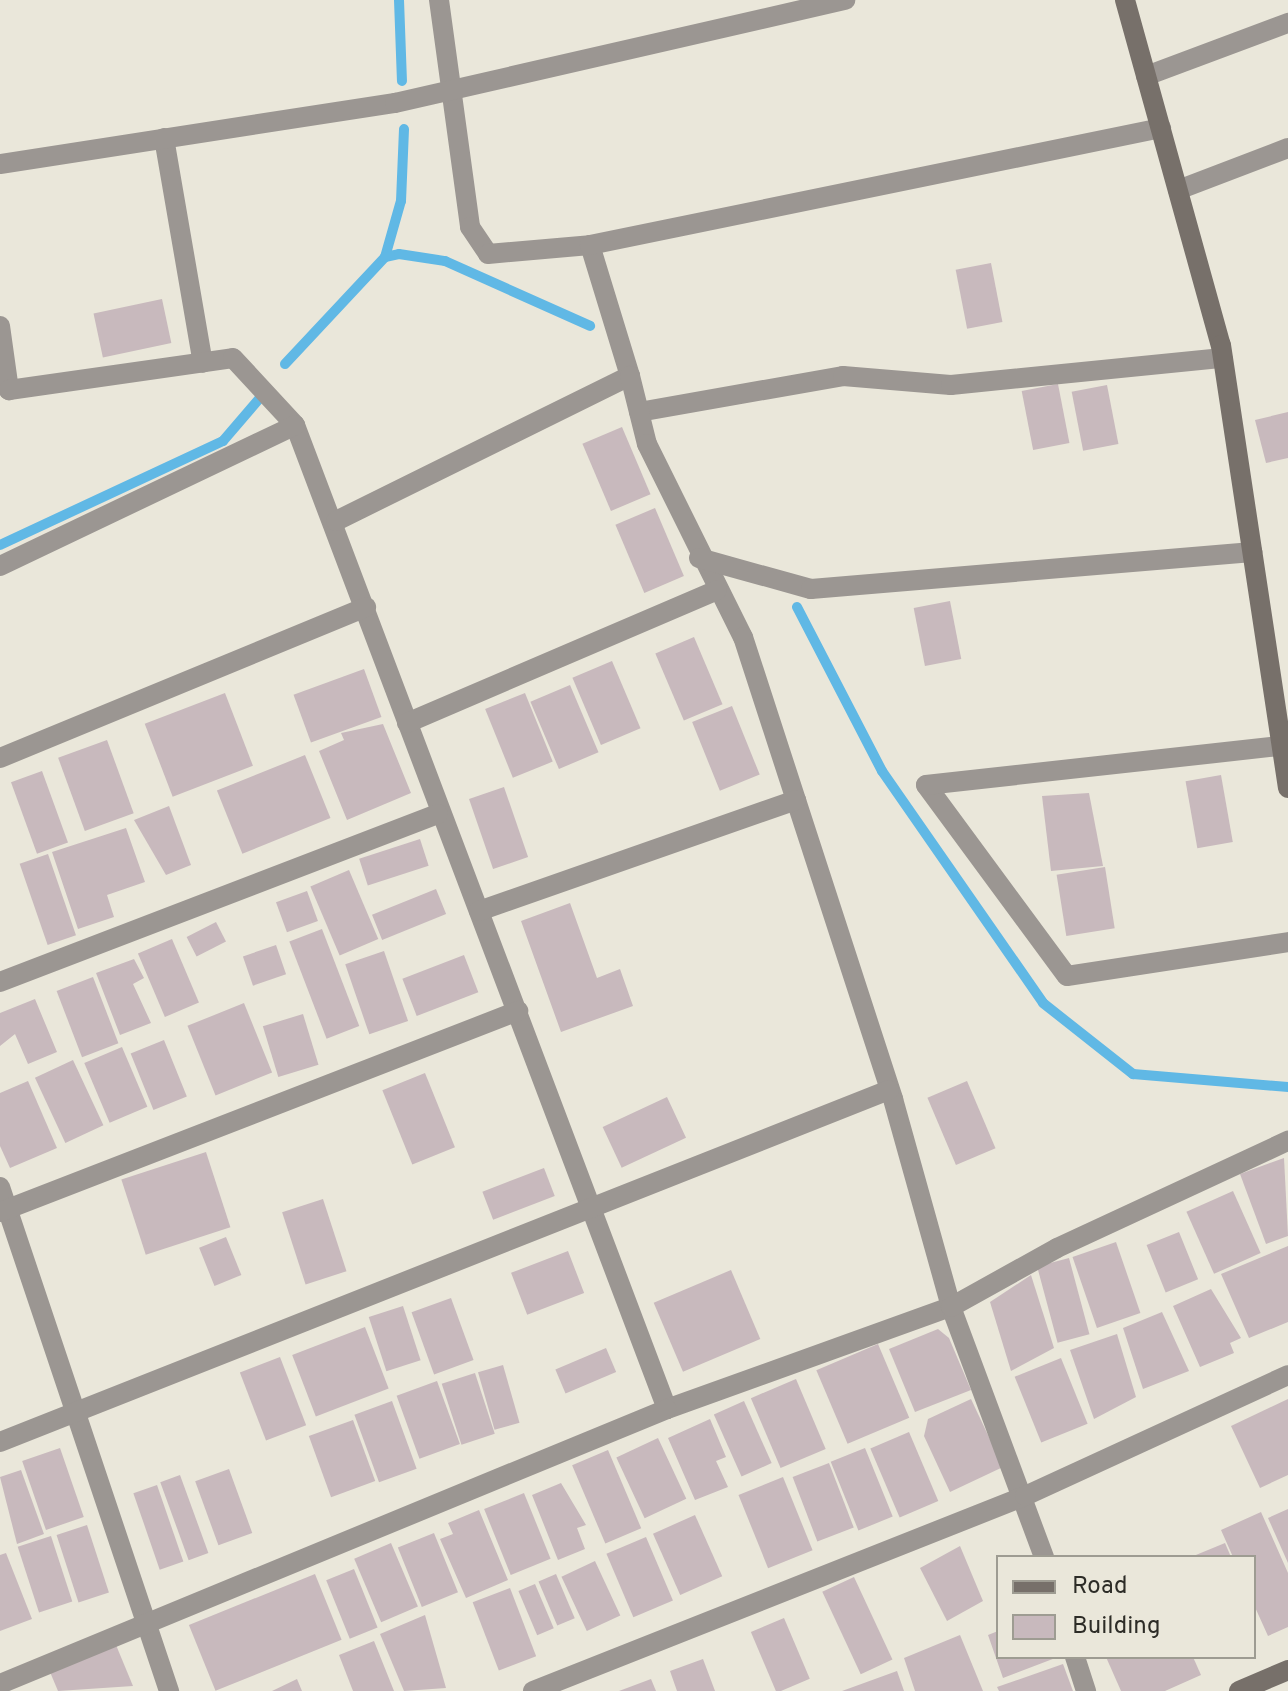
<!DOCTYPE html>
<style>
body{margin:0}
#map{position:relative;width:1288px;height:1691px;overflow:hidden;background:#eae7da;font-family:Overpass,sans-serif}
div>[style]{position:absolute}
.stream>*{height:10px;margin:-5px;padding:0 5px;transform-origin:5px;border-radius:5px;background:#60b8e5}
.building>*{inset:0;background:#c8b9bd;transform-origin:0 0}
.street>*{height:20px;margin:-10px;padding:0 10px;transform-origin:10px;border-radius:10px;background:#9b9692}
.secondary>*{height:20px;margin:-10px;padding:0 10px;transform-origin:10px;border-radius:10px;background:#77706a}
span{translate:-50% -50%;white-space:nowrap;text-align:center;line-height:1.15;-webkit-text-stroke:6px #eae7da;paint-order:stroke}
.legend{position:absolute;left:996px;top:1555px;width:260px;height:104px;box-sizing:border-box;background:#eae7da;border:2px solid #9e9c92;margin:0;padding:10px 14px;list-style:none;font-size:24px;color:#2d2c27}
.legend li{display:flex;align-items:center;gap:16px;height:40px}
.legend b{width:40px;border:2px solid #9e9c92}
</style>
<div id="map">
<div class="stream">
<div style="left:399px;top:0;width:81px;rotate:87.9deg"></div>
<div style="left:385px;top:257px;width:58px;rotate:-74.1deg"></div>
<div style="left:401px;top:201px;width:72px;rotate:-87.6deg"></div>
<div style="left:285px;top:364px;width:146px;rotate:-46.9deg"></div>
<div style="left:385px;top:257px;width:14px;rotate:-12deg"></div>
<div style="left:399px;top:254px;width:47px;rotate:8.7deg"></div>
<div style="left:445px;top:261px;width:159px;rotate:24.1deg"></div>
<div style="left:0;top:545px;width:246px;rotate:-25deg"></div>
<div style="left:223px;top:441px;width:55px;rotate:-49.4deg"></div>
<div style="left:797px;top:607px;width:185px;rotate:62.6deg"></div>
<div style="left:882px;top:771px;width:282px;rotate:55.2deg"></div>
<div style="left:1043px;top:1003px;width:115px;rotate:38.3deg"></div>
<div style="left:1133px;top:1074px;width:156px;rotate:4.8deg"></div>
</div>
<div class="building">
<div style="left:991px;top:263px;width:60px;height:36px;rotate:79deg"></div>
<div style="left:162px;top:299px;width:45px;height:70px;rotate:78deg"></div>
<div style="left:1058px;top:384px;width:60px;height:37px;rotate:79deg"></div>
<div style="left:1107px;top:385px;width:60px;height:36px;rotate:79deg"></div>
<div style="clip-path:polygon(1288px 412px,1288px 458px,1266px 463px,1255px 420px)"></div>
<div style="left:622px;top:427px;width:73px;height:43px;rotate:67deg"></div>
<div style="left:655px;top:508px;width:74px;height:43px;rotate:67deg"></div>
<div style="left:950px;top:601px;width:59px;height:37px;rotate:79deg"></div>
<div style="left:694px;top:637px;width:73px;height:42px;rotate:67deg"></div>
<div style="left:612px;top:661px;width:73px;height:43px;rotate:67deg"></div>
<div style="left:364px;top:669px;width:51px;height:75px;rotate:70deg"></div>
<div style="left:570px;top:685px;width:73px;height:43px;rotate:67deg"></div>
<div style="left:225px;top:693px;width:78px;height:86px;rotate:69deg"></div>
<div style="left:525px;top:693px;width:74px;height:43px;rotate:68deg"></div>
<div style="left:732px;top:706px;width:74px;height:43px;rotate:68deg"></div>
<div style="clip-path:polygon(383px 724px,411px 793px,347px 820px,319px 751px,344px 740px,341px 733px)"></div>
<div style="left:107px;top:740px;width:78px;height:52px;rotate:70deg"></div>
<div style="left:305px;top:755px;width:68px;height:95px;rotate:68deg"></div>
<div style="left:42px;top:771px;width:76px;height:33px;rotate:70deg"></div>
<div style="left:1221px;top:775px;width:68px;height:36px;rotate:80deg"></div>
<div style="left:504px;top:787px;width:74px;height:37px;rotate:71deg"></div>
<div style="clip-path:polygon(1089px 793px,1103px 866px,1051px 871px,1042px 796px)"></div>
<div style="clip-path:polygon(169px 806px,191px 865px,166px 875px,134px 820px)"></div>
<div style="clip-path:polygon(126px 828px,145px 882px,107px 895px,114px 917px,78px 929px,52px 852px)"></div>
<div style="left:420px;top:839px;width:28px;height:64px;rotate:72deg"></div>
<div style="left:48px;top:854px;width:86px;height:30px;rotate:71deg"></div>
<div style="left:1105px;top:867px;width:62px;height:49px;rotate:81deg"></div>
<div style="left:349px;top:870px;width:75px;height:42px;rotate:67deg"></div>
<div style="left:436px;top:889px;width:27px;height:69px;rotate:68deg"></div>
<div style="left:307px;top:891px;width:32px;height:33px;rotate:70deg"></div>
<div style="clip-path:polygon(570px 903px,597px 978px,620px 969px,633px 1006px,561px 1032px,521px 921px)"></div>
<div style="left:216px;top:922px;width:22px;height:33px;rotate:63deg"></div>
<div style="left:322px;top:929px;width:104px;height:35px;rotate:69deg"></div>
<div style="left:172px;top:939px;width:69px;height:37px;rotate:67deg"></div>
<div style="left:276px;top:945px;width:31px;height:35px;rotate:71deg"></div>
<div style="left:384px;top:951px;width:74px;height:41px;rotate:71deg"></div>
<div style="left:464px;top:955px;width:40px;height:66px;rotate:69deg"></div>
<div style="clip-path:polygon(134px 959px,144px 978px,133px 984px,151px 1023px,120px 1035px,96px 973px)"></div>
<div style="left:93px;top:977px;width:71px;height:39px;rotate:69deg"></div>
<div style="clip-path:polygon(35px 999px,57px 1052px,28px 1064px,15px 1034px,0 1046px,0 1013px)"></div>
<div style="left:244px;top:1003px;width:75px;height:61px;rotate:68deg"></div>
<div style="left:303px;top:1014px;width:53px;height:42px;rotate:73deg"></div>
<div style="left:164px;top:1040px;width:61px;height:36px;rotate:68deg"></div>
<div style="left:122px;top:1047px;width:65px;height:41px;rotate:67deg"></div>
<div style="left:73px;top:1060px;width:72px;height:42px;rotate:65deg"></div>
<div style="left:425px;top:1073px;width:80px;height:46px;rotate:68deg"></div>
<div style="clip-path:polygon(28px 1081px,57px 1148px,10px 1168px,0 1146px,0 1093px)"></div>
<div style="left:967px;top:1081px;width:73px;height:43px;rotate:67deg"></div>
<div style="left:667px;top:1097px;width:45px;height:71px;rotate:65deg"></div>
<div style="left:206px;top:1152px;width:79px;height:89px;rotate:72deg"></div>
<div style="clip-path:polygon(1284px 1158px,1288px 1236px,1266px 1244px,1240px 1174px)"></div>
<div style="left:544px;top:1168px;width:30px;height:66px;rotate:69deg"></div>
<div style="left:1233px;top:1191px;width:68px;height:51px;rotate:66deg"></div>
<div style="left:323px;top:1199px;width:76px;height:43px;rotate:72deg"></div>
<div style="left:1179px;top:1232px;width:51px;height:35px;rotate:68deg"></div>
<div style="left:226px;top:1237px;width:41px;height:29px;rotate:68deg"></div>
<div style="left:1116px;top:1242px;width:75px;height:46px;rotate:71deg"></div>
<div style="clip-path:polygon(1288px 1246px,1288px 1322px,1249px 1338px,1221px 1274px)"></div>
<div style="left:568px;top:1251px;width:45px;height:61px;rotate:69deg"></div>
<div style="left:1069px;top:1258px;width:79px;height:33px;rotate:75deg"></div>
<div style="left:731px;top:1270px;width:75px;height:84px;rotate:67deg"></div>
<div style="clip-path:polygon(1031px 1275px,1054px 1348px,1011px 1371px,990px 1302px)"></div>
<div style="clip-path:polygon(1211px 1289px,1241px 1338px,1230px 1343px,1234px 1353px,1200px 1367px,1173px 1306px)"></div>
<div style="left:451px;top:1298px;width:66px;height:42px;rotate:70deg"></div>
<div style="left:403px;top:1306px;width:57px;height:36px;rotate:72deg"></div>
<div style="clip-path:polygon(1162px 1312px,1189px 1371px,1143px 1389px,1123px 1328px)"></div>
<div style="left:365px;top:1327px;width:66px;height:78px;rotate:69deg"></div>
<div style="clip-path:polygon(938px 1329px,949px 1338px,971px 1390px,915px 1412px,889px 1349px)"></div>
<div style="clip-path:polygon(1117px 1334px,1136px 1397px,1094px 1419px,1070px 1350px)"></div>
<div style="left:878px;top:1344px;width:80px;height:67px;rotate:67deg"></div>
<div style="left:606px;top:1348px;width:26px;height:55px;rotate:67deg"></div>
<div style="left:280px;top:1357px;width:73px;height:43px;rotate:69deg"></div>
<div style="left:1061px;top:1358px;width:71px;height:50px;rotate:68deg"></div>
<div style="left:503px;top:1365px;width:60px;height:26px;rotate:74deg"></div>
<div style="left:475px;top:1373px;width:64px;height:35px;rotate:72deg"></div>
<div style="left:796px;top:1379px;width:76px;height:49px;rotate:67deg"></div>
<div style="left:437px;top:1381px;width:67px;height:43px;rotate:70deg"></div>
<div style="clip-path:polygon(971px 1399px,1003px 1467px,950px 1492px,924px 1436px,928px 1419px)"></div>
<div style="clip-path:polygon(1288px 1399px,1288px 1475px,1260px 1488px,1231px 1426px)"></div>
<div style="left:392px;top:1401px;width:72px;height:40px;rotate:70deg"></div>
<div style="left:744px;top:1401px;width:68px;height:33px;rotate:66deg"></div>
<div style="clip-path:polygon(710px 1419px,726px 1457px,716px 1461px,728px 1487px,695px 1500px,668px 1438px)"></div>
<div style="left:353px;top:1420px;width:65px;height:47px;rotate:70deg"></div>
<div style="left:909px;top:1432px;width:75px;height:42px;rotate:67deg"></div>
<div style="left:658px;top:1438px;width:67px;height:46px;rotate:65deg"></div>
<div style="left:60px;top:1448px;width:73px;height:40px;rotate:71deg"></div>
<div style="left:865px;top:1448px;width:74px;height:37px;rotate:68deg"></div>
<div style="left:608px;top:1450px;width:85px;height:39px;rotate:67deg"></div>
<div style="left:829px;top:1463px;width:69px;height:39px;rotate:69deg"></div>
<div style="left:229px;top:1469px;width:68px;height:36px;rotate:70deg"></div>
<div style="clip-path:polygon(21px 1470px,44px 1534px,17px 1544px,0 1477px)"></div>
<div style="left:180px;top:1475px;width:83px;height:21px;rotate:70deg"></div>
<div style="left:783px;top:1477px;width:79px;height:48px;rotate:68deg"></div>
<div style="clip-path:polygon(561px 1483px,586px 1525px,577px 1528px,585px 1549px,558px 1560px,532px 1495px)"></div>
<div style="left:157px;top:1485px;width:81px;height:25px;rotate:71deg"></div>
<div style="left:524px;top:1493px;width:71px;height:43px;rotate:68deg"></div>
<div style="clip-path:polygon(1288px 1509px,1288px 1563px,1268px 1518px)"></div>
<div style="clip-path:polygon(479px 1510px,508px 1580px,466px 1598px,440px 1539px,453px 1534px,448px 1523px)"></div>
<div style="clip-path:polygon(1261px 1512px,1288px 1573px,1288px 1627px,1268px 1636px,1254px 1605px,1254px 1557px,1233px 1557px,1221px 1530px)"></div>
<div style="left:695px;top:1515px;width:67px;height:46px;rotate:66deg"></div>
<div style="left:87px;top:1525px;width:71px;height:32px;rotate:72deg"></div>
<div style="left:434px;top:1533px;width:64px;height:39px;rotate:68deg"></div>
<div style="left:51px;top:1536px;width:69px;height:35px;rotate:72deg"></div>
<div style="left:646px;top:1537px;width:69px;height:43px;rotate:67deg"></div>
<div style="left:391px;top:1543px;width:69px;height:40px;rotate:67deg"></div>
<div style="clip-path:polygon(1225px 1543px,1231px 1557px,1191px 1557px)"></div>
<div style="clip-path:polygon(960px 1546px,983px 1601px,947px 1621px,920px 1568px)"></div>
<div style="clip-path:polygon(6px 1553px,32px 1619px,0 1631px,0 1555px)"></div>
<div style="left:595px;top:1561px;width:60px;height:37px;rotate:65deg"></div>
<div style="left:354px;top:1569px;width:63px;height:30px;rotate:68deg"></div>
<div style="left:315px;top:1574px;width:71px;height:136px;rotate:68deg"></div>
<div style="left:556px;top:1574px;width:48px;height:19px;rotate:67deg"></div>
<div style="left:854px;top:1577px;width:91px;height:35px;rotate:65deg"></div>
<div style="left:535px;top:1584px;width:48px;height:18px;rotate:67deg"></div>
<div style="left:510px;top:1588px;width:73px;height:40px;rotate:69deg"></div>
<div style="clip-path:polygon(425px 1615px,446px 1688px,404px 1691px,380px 1634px)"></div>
<div style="left:784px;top:1618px;width:66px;height:36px;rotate:67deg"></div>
<div style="clip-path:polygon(998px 1631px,998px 1657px,1058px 1657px,1003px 1678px,988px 1635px)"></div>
<div style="clip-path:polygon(960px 1635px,983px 1691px,915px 1691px,904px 1658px)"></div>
<div style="clip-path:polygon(374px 1641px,394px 1691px,353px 1691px,339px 1655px)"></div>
<div style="clip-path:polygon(116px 1645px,133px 1686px,58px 1691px,50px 1672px)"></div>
<div style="clip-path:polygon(1106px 1657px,1193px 1657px,1201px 1675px,1165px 1691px,1121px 1691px)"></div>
<div style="clip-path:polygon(703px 1659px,715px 1691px,677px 1691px,670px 1671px)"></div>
<div style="clip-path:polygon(1063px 1664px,1073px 1691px,999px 1691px,997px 1687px)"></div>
<div style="clip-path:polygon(897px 1671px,904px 1691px,842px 1691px)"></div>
<div style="clip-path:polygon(297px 1679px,302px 1691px,272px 1691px)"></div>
<div style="clip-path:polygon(651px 1679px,656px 1691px,619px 1691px)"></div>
</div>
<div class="street">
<div style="left:439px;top:0;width:229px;rotate:82.2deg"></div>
<div style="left:470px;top:227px;width:32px;rotate:56deg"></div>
<div style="left:488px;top:254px;width:102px;rotate:-5deg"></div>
<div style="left:1146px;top:76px;width:152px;rotate:-20.5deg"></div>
<div style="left:164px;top:138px;width:228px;rotate:80.2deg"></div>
<div style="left:0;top:164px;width:400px;rotate:-8.8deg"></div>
<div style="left:395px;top:103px;width:462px;rotate:-12.9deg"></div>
<div style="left:1178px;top:190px;width:118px;rotate:-20.9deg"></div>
<div style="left:0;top:326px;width:65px;rotate:82deg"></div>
<div style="left:9px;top:390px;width:226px;rotate:-8.1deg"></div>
<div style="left:233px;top:358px;width:91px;rotate:47.2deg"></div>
<div style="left:295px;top:425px;width:1052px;rotate:69.29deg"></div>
<div style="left:667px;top:1409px;width:302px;rotate:-19.8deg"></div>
<div style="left:951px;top:1307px;width:267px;rotate:69.6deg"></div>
<div style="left:630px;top:376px;width:137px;rotate:-107deg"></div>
<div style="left:590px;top:245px;width:583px;rotate:-11.58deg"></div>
<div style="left:639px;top:412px;width:207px;rotate:-10deg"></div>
<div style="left:843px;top:376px;width:108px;rotate:4.8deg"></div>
<div style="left:951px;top:385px;width:273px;rotate:-5.7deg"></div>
<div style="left:336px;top:521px;width:328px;rotate:-26.3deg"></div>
<div style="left:630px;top:376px;width:70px;rotate:76deg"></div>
<div style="left:647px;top:444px;width:216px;rotate:63.6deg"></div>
<div style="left:743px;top:637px;width:486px;rotate:72deg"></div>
<div style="left:893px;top:1099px;width:216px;rotate:74.4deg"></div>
<div style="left:951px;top:1307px;width:121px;rotate:-29.1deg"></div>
<div style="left:1057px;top:1248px;width:255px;rotate:-24.9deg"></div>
<div style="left:699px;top:558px;width:116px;rotate:15.5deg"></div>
<div style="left:811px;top:589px;width:443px;rotate:-4.8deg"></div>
<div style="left:0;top:566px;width:327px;rotate:-25.5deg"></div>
<div style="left:407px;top:723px;width:337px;rotate:-23.2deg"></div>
<div style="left:0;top:758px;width:396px;rotate:-22.4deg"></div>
<div style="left:926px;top:785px;width:237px;rotate:53.6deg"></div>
<div style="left:1067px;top:976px;width:224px;rotate:-8.7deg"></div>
<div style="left:926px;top:785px;width:358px;rotate:-6.3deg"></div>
<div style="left:479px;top:911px;width:336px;rotate:-19.3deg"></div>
<div style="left:0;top:982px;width:469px;rotate:-21deg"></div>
<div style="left:0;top:1187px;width:532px;rotate:71.46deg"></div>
<div style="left:0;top:1212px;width:556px;rotate:-21.21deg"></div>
<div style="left:0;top:1442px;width:956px;rotate:-21.6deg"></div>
<div style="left:1075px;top:1657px;width:36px;rotate:72deg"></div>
<div style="left:0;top:1684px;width:721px;rotate:-22.41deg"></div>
<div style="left:533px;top:1691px;width:529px;rotate:-21.62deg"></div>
<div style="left:1025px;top:1496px;width:289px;rotate:-24.7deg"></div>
</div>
<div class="secondary">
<div style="left:1125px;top:0;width:358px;rotate:74.5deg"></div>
<div style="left:1221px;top:345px;width:448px;rotate:81.4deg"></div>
<div style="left:1239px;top:1691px;width:53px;rotate:-23.2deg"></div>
</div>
<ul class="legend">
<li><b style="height:10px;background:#77706a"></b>Road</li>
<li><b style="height:22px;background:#c8b9bd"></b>Building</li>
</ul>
</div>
